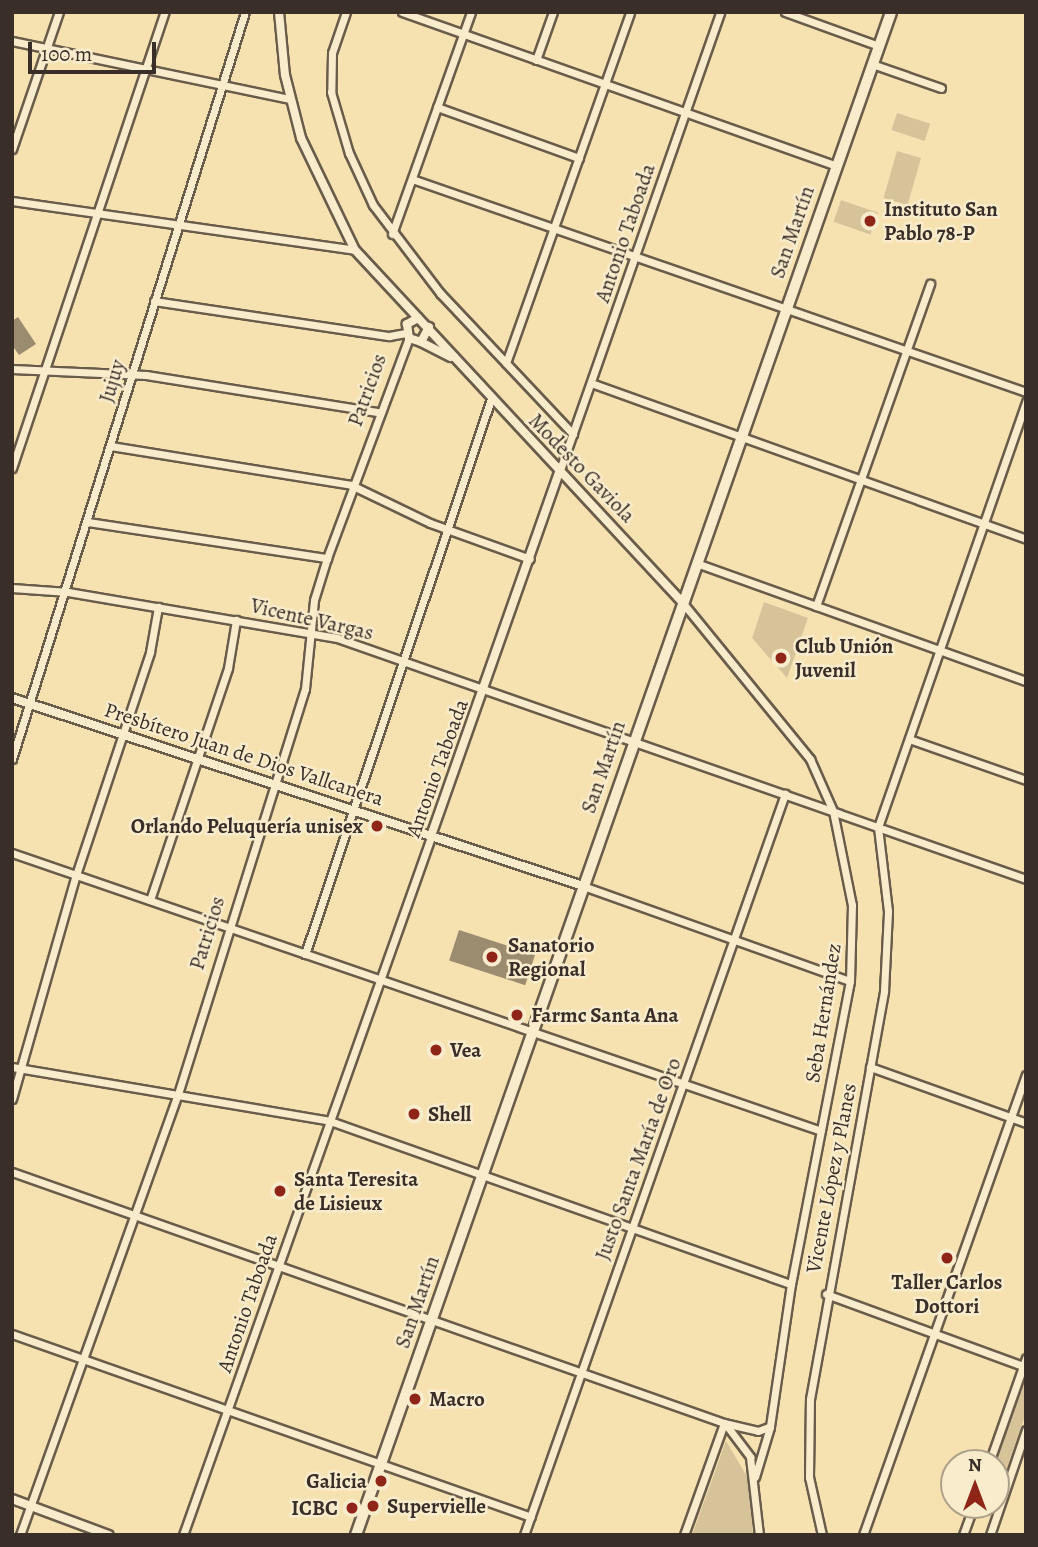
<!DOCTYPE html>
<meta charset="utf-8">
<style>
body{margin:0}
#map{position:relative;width:1038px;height:1547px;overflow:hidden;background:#f6e1b0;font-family:Alegreya,serif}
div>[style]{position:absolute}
.green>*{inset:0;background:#d6c399;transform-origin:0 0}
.building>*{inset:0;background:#9c8c6f;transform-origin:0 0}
.roads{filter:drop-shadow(2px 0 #695c4a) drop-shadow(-2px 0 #695c4a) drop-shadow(0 2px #695c4a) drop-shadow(0 -2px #695c4a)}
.minor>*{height:7px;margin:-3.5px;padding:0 3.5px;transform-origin:3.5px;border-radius:3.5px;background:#f9eccc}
.tertiary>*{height:8px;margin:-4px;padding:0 4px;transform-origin:4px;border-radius:4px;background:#f9eccc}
.secondary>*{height:10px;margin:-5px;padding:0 5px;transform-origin:5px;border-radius:5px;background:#f9eccc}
.dots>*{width:19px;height:19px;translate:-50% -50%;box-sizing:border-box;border:4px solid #f9eccc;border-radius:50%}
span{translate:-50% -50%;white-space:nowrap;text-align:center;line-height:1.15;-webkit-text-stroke:5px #f9eccc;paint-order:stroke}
.poi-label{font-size:21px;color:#3a2f28;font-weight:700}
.left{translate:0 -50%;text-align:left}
.right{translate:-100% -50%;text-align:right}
.street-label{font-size:21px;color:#3a2f28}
.frame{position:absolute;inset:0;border:14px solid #3a2f28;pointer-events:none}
.north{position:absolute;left:940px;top:1449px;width:70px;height:70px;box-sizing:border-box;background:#f9eccc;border:2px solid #ada08a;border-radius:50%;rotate:0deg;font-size:19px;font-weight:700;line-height:28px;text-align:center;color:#3a2f28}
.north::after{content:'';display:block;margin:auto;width:24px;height:32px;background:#8f2418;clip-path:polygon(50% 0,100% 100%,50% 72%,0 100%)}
.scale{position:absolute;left:28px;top:42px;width:128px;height:32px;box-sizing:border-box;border:4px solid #3a2f28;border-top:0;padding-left:9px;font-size:21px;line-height:24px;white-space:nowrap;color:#3a2f28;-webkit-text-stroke:5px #f9eccc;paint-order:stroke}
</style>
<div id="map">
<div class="green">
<div style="left:897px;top:113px;width:35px;height:18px;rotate:18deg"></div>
<div style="left:897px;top:151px;width:25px;height:49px;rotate:16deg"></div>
<div style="left:841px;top:200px;width:39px;height:23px;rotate:19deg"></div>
<div style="clip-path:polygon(764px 602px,808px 618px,787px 678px,752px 638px)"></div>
<div style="clip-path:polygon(1026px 1377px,1026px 1413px,996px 1499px,994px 1463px)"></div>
<div style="clip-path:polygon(726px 1441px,749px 1480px,753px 1535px,692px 1535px)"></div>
</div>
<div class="building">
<div style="clip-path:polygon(18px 317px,36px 344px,19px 355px,12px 345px,12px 321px)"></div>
<div style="left:459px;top:930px;width:80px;height:32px;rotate:18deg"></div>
</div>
<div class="roads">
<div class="minor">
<div style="left:346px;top:12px;width:43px;rotate:108.9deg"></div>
<div style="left:332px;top:53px;width:39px;rotate:91deg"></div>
<div style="left:331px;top:92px;width:64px;rotate:73.6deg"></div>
<div style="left:349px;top:153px;width:57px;rotate:65.2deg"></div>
<div style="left:373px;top:205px;width:111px;rotate:52.7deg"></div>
<div style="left:440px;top:293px;width:194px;rotate:46.7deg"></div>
<div style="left:402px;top:12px;width:461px;rotate:19.5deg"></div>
<div style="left:785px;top:12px;width:100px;rotate:19.9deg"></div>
<div style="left:12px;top:41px;width:283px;rotate:11.8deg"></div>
<div style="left:536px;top:60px;width:51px;rotate:-70.5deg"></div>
<div style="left:872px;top:64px;width:73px;rotate:19.2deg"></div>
<div style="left:437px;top:107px;width:151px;rotate:19.8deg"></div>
<div style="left:12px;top:149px;width:145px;rotate:-71.1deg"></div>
<div style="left:412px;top:179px;width:650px;rotate:19.13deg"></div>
<div style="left:12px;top:201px;width:346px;rotate:8.1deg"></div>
<div style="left:392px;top:234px;width:236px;rotate:-70.4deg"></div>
<div style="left:154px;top:301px;width:238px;rotate:8.5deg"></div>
<div style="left:389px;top:336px;width:17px;rotate:-10deg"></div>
<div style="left:506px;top:363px;width:372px;rotate:-70.5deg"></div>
<div style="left:12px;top:369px;width:134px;rotate:2.6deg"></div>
<div style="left:146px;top:375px;width:234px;rotate:9.1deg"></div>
<div style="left:591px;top:383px;width:462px;rotate:19.7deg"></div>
<div style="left:111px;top:446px;width:243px;rotate:9.2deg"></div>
<div style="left:351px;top:485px;width:88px;rotate:25.7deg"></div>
<div style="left:430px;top:523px;width:106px;rotate:19.8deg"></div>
<div style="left:561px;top:467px;width:482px;rotate:-70.7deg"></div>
<div style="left:12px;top:468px;width:481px;rotate:-71.5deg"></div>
<div style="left:88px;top:522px;width:242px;rotate:8.6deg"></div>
<div style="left:696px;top:563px;width:350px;rotate:19.7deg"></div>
<div style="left:12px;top:588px;width:56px;rotate:4.1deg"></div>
<div style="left:68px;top:592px;width:273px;rotate:9.7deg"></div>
<div style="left:337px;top:638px;width:730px;rotate:19.28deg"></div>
<div style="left:682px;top:602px;width:203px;rotate:50.8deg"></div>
<div style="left:810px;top:759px;width:57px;rotate:66.1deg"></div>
<div style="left:833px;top:811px;width:96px;rotate:78.6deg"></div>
<div style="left:852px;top:905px;width:76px;rotate:91.5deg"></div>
<div style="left:850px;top:981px;width:309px;rotate:101deg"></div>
<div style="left:791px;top:1284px;width:145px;rotate:98.4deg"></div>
<div style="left:770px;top:1427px;width:52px;rotate:106.7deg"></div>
<div style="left:816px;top:606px;width:342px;rotate:-70.5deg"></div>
<div style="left:909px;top:739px;width:124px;rotate:19.3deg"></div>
<div style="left:12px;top:759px;width:782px;rotate:-72.68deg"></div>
<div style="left:12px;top:853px;width:855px;rotate:18.96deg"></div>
<div style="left:583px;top:886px;width:283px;rotate:19.6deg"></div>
<div style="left:150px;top:900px;width:245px;rotate:-71.4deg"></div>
<div style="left:228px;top:668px;width:49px;rotate:-80.5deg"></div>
<div style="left:305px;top:954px;width:585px;rotate:-71.47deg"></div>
<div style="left:12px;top:1067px;width:323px;rotate:9.6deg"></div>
<div style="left:330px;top:1121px;width:489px;rotate:19.5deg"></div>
<div style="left:870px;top:1067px;width:166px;rotate:19.7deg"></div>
<div style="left:12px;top:1099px;width:233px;rotate:-74.1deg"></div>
<div style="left:76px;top:875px;width:235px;rotate:-71.6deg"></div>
<div style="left:150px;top:652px;width:46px;rotate:-79.9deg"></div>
<div style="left:12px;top:1172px;width:755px;rotate:19.42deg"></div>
<div style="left:724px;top:1423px;width:35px;rotate:13deg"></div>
<div style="left:758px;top:1431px;width:12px;rotate:-20deg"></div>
<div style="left:826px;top:1294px;width:213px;rotate:20.1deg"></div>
<div style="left:12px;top:1334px;width:550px;rotate:19.42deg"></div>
<div style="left:727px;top:1426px;width:39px;rotate:53deg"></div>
<div style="left:750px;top:1457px;width:79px;rotate:83.4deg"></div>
<div style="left:989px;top:1463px;width:111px;rotate:-70.6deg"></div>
<div style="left:20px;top:1535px;width:468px;rotate:-70.3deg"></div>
<div style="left:178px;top:1094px;width:424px;rotate:-72.6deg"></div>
<div style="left:305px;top:689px;width:89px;rotate:-84.2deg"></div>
<div style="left:314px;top:600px;width:44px;rotate:-72.8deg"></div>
<div style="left:327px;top:558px;width:235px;rotate:-69.6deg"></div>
<div style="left:183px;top:1535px;width:744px;rotate:-70.44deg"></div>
<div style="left:524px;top:1535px;width:786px;rotate:-70.6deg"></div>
<div style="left:684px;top:1535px;width:119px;rotate:-70.3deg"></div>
<div style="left:822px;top:1535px;width:59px;rotate:-102.6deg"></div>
<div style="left:809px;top:1477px;width:78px;rotate:-89.3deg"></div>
<div style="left:810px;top:1399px;width:415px;rotate:-79.7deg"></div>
<div style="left:884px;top:991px;width:80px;rotate:-87.1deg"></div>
<div style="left:888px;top:911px;width:85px;rotate:-96.8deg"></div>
<div style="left:878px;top:827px;width:451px;rotate:-70.8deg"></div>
<div style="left:863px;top:1535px;width:488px;rotate:-70.5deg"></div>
<div style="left:963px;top:1535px;width:32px;rotate:-70deg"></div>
<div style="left:990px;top:1535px;width:111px;rotate:-71.1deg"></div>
</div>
<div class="tertiary">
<div style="left:279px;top:12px;width:63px;rotate:84.6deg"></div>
<div style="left:285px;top:75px;width:65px;rotate:75.7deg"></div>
<div style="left:301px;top:138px;width:124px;rotate:64.3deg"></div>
<div style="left:355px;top:250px;width:479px;rotate:47.1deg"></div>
<div style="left:418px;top:318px;width:13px;rotate:151deg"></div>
<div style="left:407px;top:324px;width:14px;rotate:82deg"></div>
<div style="left:409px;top:338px;width:13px;rotate:18deg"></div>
<div style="left:421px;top:342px;width:17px;rotate:-62deg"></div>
<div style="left:421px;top:342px;width:33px;rotate:27deg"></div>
<div style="left:12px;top:698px;width:601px;rotate:18.22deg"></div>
<div style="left:432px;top:833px;width:388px;rotate:-70.6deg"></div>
<div style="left:12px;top:1499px;width:103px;rotate:20.4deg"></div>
</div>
<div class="secondary">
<div style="left:356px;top:1535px;width:1614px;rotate:-70.64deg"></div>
</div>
</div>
<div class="dots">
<div style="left:870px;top:221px;background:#8f2418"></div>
<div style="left:781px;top:658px;background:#8f2418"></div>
<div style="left:377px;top:826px;background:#8f2418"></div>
<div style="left:492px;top:957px;background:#8f2418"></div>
<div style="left:517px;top:1015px;background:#8f2418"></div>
<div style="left:436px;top:1050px;background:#8f2418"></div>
<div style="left:414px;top:1114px;background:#8f2418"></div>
<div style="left:280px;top:1191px;background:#8f2418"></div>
<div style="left:947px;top:1258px;background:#8f2418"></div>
<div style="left:415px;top:1399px;background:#8f2418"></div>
<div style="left:381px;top:1481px;background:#8f2418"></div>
<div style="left:373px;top:1506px;background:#8f2418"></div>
<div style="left:352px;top:1508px;background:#8f2418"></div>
</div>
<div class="poi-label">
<span class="left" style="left:884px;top:221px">Instituto San<br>Pablo 78-P</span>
<span class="left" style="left:795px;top:658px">Club Unión<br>Juvenil</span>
<span class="right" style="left:363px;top:826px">Orlando Peluquería unisex</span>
<span class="left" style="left:508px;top:957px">Sanatorio<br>Regional</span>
<span class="left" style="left:531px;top:1015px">Farmc Santa Ana</span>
<span class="left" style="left:450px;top:1050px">Vea</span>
<span class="left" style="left:428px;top:1114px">Shell</span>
<span class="left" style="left:294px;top:1191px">Santa Teresita<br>de Lisieux</span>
<span style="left:947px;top:1294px">Taller Carlos<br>Dottori</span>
<span class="left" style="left:429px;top:1399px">Macro</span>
<span class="right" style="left:367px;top:1481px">Galicia</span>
<span class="left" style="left:387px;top:1506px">Supervielle</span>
<span class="right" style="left:338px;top:1508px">ICBC</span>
</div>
<div class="street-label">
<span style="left:792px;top:232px;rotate:-71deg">San Martín</span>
<span style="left:625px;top:233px;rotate:-71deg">Antonio Taboada</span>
<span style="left:112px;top:381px;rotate:-73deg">Jujuy</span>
<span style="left:367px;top:390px;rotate:-70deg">Patricios</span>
<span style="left:582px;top:468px;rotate:46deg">Modesto Gaviola</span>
<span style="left:312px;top:619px;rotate:13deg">Vicente Vargas</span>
<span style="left:244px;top:754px;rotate:18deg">Presbítero Juan de Dios Vallcanera</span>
<span style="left:603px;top:767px;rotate:-71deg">San Martín</span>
<span style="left:437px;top:768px;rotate:-70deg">Antonio Taboada</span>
<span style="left:207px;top:933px;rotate:-73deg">Patricios</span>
<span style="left:823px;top:1013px;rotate:-81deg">Seba Hernández</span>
<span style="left:638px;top:1159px;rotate:-70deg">Justo Santa María de Oro</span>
<span style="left:831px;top:1178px;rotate:-79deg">Vicente López y Planes</span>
<span style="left:417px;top:1302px;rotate:-71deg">San Martín</span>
<span style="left:247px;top:1303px;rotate:-71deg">Antonio Taboada</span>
</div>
<div class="frame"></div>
<div class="north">N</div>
<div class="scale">100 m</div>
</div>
